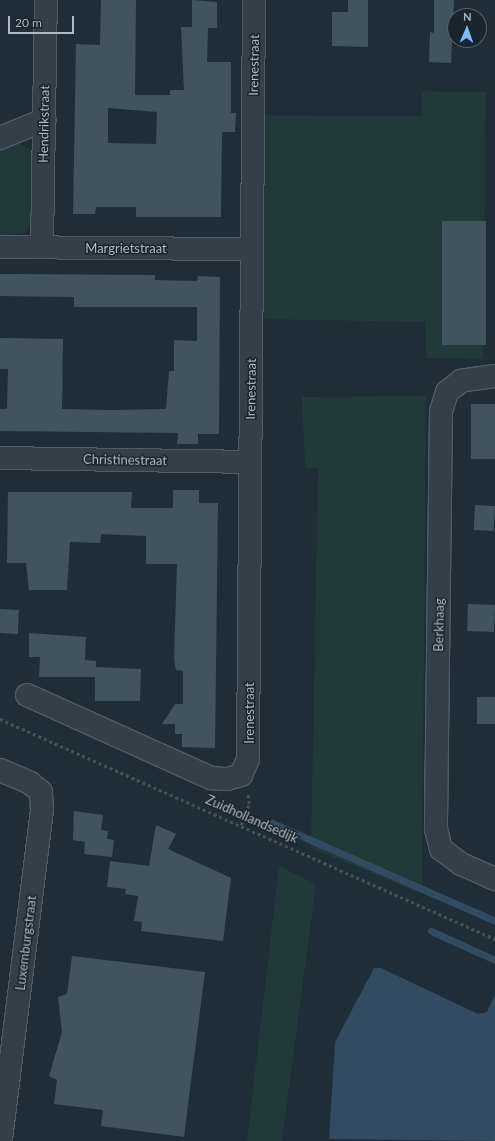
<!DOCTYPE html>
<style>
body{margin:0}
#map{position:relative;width:495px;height:1141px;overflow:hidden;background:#1f2d38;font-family:Lato,sans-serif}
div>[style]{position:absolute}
.green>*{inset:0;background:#213939}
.water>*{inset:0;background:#324b61}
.stream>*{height:7px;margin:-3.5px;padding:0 3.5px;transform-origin:3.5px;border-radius:3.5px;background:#324b61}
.building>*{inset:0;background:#425360;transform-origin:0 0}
.path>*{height:2.5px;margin-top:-1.25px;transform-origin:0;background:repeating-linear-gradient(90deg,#3f5656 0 3px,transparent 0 6px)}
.roads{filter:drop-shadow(1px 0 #505d66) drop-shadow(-1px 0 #505d66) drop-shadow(0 1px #505d66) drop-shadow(0 -1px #505d66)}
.minor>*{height:22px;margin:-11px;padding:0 11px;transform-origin:11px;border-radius:11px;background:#333f49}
span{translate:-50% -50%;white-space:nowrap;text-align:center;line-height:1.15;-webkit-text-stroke:3px #19242d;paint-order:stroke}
.street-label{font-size:13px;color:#adbac5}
.north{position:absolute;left:447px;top:8px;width:40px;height:40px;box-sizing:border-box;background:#19242d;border:1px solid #54606a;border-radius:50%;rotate:2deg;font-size:11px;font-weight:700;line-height:16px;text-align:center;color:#adbac5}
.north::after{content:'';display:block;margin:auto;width:14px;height:18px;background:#7cbdfc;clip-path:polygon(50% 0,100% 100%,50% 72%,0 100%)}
.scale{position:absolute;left:8px;top:16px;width:66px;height:18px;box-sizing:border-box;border:2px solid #adbac5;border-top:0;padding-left:5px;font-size:12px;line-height:14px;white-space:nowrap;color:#adbac5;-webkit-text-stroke:3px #19242d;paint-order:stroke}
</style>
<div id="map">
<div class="green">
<div style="clip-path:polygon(422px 91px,486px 92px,483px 359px,426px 358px,425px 322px,259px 319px,261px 115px,421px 116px)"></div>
<div style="clip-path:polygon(15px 142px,31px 150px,34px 162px,33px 220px,24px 233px,0 236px,0 147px)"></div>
<div style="clip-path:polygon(426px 396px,422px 894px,311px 848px,318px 468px,305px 468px,302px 397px)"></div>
<div style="clip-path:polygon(279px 866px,316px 884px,282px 1141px,247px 1141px)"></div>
</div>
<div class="water">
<div style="clip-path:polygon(374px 968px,381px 968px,478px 1014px,487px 1012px,495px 994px,495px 1141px,329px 1139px,335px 1042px)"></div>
</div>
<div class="stream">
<div style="left:272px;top:823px;width:244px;rotate:23.7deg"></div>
<div style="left:431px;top:931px;width:70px;rotate:24.4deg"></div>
</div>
<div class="building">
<div style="clip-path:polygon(evenodd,101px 0,136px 0,135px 95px,170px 95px,170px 90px,184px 90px,181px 27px,192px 27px,192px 0,217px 2px,217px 28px,208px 28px,207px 62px,231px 62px,231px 113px,236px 113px,235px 132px,222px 132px,221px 217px,136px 217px,136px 207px,96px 207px,95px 214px,73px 214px,76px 44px,100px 45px,101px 0,108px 108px,157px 112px,156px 144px,108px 143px,108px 108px)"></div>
<div style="clip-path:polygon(348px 0,368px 0,368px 47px,332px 46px,332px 12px,348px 12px)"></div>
<div style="clip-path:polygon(434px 0,454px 0,451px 63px,429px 62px,430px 32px,434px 33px)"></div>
<div style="left:442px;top:221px;width:44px;height:124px"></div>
<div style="clip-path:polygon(0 274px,155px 275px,155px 280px,197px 281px,198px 276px,220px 277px,219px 434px,198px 434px,198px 444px,177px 444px,178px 433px,0 431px,0 409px,7px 409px,8px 369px,0 369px,0 338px,63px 339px,62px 409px,111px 410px,166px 409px,169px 371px,174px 371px,174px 340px,197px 341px,197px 307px,74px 307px,74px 297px,0 296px)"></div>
<div style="left:471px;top:404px;width:24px;height:55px"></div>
<div style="clip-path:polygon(173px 490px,199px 490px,199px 503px,218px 503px,215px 748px,182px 747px,182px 734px,175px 734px,175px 724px,162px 724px,175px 704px,183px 704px,183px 671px,176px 670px,174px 659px,177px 564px,146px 564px,146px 536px,101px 534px,100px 543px,70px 542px,67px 590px,29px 590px,26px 563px,7px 563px,8px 492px,132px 492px,131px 508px,173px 508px)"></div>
<div style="left:475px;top:505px;width:20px;height:25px;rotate:3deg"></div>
<div style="left:468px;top:604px;width:27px;height:27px;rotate:2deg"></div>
<div style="left:0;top:609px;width:19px;height:24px;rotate:3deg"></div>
<div style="clip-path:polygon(29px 633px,86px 637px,85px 660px,96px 661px,96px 667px,141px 669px,140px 701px,95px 701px,95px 677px,39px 677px,40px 657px,29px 657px)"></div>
<div style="left:477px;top:697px;width:18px;height:27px"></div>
<div style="clip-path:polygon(74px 811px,103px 815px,101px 830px,108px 831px,107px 839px,114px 840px,112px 857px,84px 854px,85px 842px,73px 840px)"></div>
<div style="clip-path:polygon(156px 825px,176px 834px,168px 849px,231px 878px,223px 941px,141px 931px,142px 922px,134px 921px,138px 896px,125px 894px,126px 889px,107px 887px,110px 861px,149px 866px)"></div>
<div style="clip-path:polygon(72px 956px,205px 972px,184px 1137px,101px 1126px,103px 1110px,54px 1104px,57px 1080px,49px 1076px,62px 1032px,58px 997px,67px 994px)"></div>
</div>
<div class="path">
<div style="left:0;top:719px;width:542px;rotate:23.96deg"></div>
<div style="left:241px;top:825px;width:22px;rotate:-69deg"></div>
<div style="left:249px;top:804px;width:9px;rotate:-96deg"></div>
</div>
<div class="roads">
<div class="minor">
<div style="left:0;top:138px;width:48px;rotate:-22.2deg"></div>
<div style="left:0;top:247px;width:252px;rotate:0.5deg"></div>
<div style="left:42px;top:247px;width:247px;rotate:-89.1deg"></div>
<div style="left:495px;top:376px;width:34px;rotate:172deg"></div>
<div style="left:461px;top:381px;width:18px;rotate:142deg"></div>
<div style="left:447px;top:392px;width:21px;rotate:107deg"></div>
<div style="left:441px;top:412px;width:417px;rotate:90.7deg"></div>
<div style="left:436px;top:829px;width:21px;rotate:76deg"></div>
<div style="left:441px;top:849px;width:25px;rotate:37deg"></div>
<div style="left:461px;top:864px;width:37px;rotate:24deg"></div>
<div style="left:0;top:458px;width:250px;rotate:0.9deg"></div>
<div style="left:27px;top:695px;width:202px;rotate:24.3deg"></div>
<div style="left:211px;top:778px;width:16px;rotate:4deg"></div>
<div style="left:227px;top:779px;width:15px;rotate:-16deg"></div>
<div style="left:241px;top:775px;width:17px;rotate:-66deg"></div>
<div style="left:248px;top:759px;width:759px;rotate:-89.55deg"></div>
<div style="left:0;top:770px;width:33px;rotate:23deg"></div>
<div style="left:30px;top:783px;width:14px;rotate:39deg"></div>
<div style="left:41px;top:792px;width:18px;rotate:87deg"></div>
<div style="left:42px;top:810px;width:334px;rotate:97.1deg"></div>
</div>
</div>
<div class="street-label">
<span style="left:254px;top:65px;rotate:-89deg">Irenestraat</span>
<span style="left:44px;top:124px;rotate:-89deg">Hendrikstraat</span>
<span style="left:126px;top:248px">Margrietstraat</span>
<span style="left:251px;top:389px;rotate:-89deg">Irenestraat</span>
<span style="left:125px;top:460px;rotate:1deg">Christinestraat</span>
<span style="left:439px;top:625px;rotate:-89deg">Berkhaag</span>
<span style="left:249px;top:713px;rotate:-90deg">Irenestraat</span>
<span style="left:252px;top:819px;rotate:24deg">Zuidhollandsedijk</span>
<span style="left:26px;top:943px;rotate:-83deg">Luxemburgstraat</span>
</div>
<div class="north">N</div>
<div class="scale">20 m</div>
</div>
